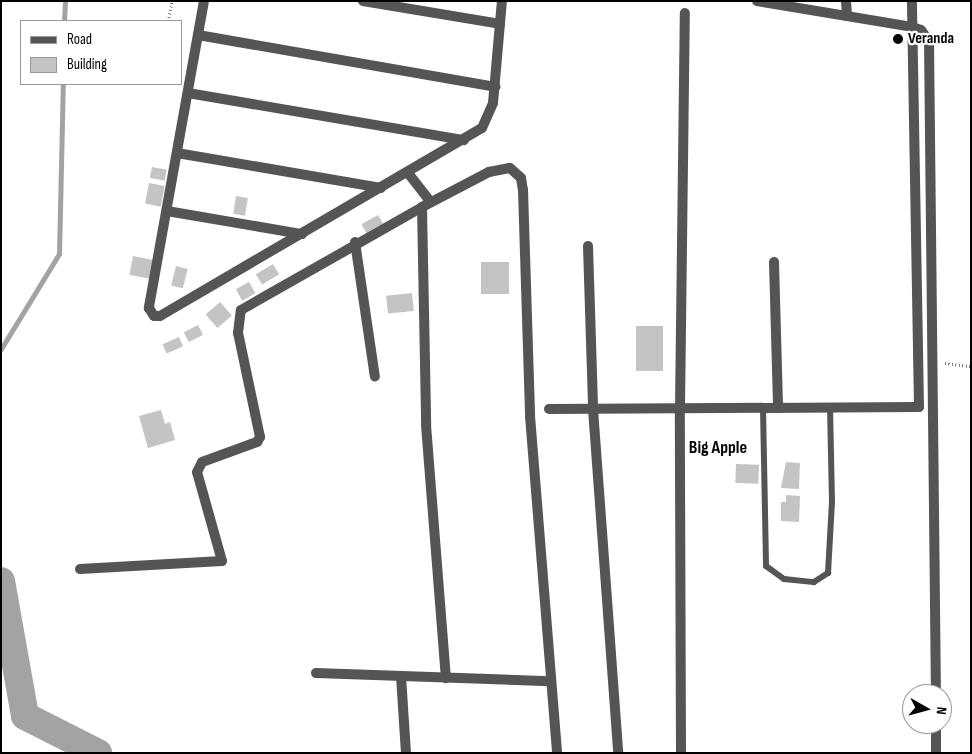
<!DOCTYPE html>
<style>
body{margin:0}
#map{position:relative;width:972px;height:754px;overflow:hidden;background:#fff;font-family:"Sofia Sans Condensed",sans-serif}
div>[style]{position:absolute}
.stream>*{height:4.5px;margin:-2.25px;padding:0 2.25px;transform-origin:2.25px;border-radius:2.25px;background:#a3a3a3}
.river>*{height:28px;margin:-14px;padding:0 14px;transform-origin:14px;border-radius:14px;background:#a3a3a3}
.building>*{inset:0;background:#c4c4c4;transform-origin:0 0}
.path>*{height:2.5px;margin-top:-1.25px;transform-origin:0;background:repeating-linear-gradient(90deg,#777 0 1px,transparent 0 3.5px)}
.service>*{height:6px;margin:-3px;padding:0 3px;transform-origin:3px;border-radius:3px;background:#555}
.minor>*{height:10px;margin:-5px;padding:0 5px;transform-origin:5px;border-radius:5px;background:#555}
.dots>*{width:14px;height:14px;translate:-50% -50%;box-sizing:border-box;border:2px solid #fff;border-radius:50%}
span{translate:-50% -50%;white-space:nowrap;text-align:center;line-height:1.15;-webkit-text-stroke:4.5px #fff;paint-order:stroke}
.poi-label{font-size:16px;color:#000;font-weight:700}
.left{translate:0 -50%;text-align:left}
.neighbourhood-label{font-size:18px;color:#000;font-weight:700}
.frame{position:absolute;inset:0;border:2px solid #000;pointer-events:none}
.legend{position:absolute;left:20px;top:20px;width:162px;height:65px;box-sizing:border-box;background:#fff;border:1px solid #999;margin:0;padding:6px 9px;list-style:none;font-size:15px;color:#000}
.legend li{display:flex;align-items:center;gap:10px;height:25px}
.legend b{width:25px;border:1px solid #999}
.north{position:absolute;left:902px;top:684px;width:50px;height:50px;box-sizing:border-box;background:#fff;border:1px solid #999;border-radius:50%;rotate:97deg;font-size:14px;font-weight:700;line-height:20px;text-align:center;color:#000}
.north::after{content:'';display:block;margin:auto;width:18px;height:22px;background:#000;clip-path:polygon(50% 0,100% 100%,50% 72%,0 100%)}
</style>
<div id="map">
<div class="stream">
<div style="left:64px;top:21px;width:20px;rotate:-87deg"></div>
<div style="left:1px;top:349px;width:111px;rotate:-58.6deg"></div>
<div style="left:59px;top:254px;width:170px;rotate:-88.7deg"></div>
</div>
<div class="river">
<div style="left:1px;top:581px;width:137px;rotate:79.9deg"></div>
<div style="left:25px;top:716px;width:82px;rotate:26.9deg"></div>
</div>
<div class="building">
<div style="left:152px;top:167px;width:15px;height:11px;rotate:11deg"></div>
<div style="left:149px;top:183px;width:16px;height:21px;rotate:11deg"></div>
<div style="left:236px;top:196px;width:12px;height:18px;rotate:9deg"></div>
<div style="left:378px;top:215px;width:10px;height:19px;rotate:61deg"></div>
<div style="left:133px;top:256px;width:21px;height:19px;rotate:11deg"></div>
<div style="left:481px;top:262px;width:28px;height:32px"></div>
<div style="left:273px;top:264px;width:12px;height:20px;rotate:59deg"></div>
<div style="left:176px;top:266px;width:12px;height:20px;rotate:14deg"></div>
<div style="left:249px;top:282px;width:13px;height:15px;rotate:61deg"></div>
<div style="left:412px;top:293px;width:18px;height:26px;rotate:84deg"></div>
<div style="left:220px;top:302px;width:18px;height:19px;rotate:49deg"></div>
<div style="left:198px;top:325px;width:11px;height:16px;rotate:63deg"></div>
<div style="left:636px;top:326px;width:27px;height:45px"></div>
<div style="left:179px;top:337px;width:10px;height:18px;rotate:66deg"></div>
<div style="clip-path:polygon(161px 410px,165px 424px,170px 422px,175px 440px,148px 448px,139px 416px)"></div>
<div style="clip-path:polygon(786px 462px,800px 463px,799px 489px,781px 488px)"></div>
<div style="left:736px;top:464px;width:23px;height:19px;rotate:2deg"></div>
<div style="clip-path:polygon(786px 495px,800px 496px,799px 522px,781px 521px,781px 502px,786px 502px)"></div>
</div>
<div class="path">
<div style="left:168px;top:21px;width:20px;rotate:-79deg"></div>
<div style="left:945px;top:363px;width:26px;rotate:7deg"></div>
</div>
<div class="service">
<div style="left:763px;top:408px;width:158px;rotate:88.9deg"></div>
<div style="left:766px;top:566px;width:22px;rotate:36deg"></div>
<div style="left:784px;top:579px;width:30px;rotate:6deg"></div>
<div style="left:814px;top:582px;width:17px;rotate:-33deg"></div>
<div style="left:828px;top:573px;width:71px;rotate:-86.8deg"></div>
<div style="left:832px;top:502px;width:95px;rotate:-91.2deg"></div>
</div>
<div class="minor">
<div style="left:204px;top:1px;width:312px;rotate:100.2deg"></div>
<div style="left:149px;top:308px;width:9px;rotate:58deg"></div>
<div style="left:154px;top:316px;width:6px"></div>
<div style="left:160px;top:316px;width:373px;rotate:-30.3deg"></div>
<div style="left:482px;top:128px;width:27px;rotate:-66deg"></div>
<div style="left:493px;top:103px;width:102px;rotate:-85deg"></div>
<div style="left:363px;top:1px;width:139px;rotate:9.5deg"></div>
<div style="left:757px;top:1px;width:157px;rotate:9.5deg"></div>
<div style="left:912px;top:27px;width:9px;rotate:18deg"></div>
<div style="left:921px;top:30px;width:14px;rotate:54deg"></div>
<div style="left:929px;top:41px;width:653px;rotate:89.39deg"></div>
<div style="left:846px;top:1px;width:15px;rotate:86deg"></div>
<div style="left:198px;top:35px;width:302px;rotate:9.9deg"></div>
<div style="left:188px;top:93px;width:280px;rotate:9.7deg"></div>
<div style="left:177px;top:153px;width:207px;rotate:9.7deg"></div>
<div style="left:408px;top:173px;width:37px;rotate:52deg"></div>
<div style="left:422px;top:207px;width:218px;rotate:88.9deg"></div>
<div style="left:426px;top:425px;width:254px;rotate:85.5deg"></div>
<div style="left:167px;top:211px;width:137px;rotate:9.7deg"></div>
<div style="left:355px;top:242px;width:136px;rotate:81.6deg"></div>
<div style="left:588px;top:246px;width:163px;rotate:88.2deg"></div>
<div style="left:593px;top:409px;width:345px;rotate:85.8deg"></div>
<div style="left:774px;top:262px;width:146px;rotate:88.4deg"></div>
<div style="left:549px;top:409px;width:370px;rotate:-0.3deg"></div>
<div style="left:919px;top:407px;width:406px;rotate:-91deg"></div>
<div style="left:80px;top:569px;width:142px;rotate:-3.2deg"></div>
<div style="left:222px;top:561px;width:92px;rotate:-105.7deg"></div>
<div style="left:197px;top:472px;width:11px;rotate:-63deg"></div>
<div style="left:202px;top:462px;width:59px;rotate:-20deg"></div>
<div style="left:257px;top:442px;width:6px;rotate:-59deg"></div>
<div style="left:260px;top:437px;width:106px;rotate:-101.9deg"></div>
<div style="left:238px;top:333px;width:23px;rotate:-83deg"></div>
<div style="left:241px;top:310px;width:208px;rotate:-29.6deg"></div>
<div style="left:422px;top:207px;width:76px;rotate:-27.6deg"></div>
<div style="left:489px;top:172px;width:21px;rotate:-11deg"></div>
<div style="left:510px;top:168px;width:15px;rotate:42deg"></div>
<div style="left:521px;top:178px;width:12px;rotate:81deg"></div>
<div style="left:523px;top:190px;width:226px;rotate:88.2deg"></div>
<div style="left:530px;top:416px;width:338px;rotate:85.4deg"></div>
<div style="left:316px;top:673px;width:234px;rotate:2deg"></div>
<div style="left:401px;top:676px;width:77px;rotate:86.3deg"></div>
<div style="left:681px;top:753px;width:345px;rotate:-90.2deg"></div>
<div style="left:680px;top:408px;width:395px;rotate:-89.3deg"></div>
<div style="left:936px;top:753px;width:29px;rotate:-90deg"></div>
</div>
<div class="dots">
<div style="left:898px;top:39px;background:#000"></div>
</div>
<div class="poi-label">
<span class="left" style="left:908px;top:39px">Veranda</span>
</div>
<div class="neighbourhood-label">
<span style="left:718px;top:448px">Big Apple</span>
</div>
<div class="frame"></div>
<ul class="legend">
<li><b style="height:6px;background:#555"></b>Road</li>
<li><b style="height:14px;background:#c4c4c4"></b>Building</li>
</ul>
<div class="north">N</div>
</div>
